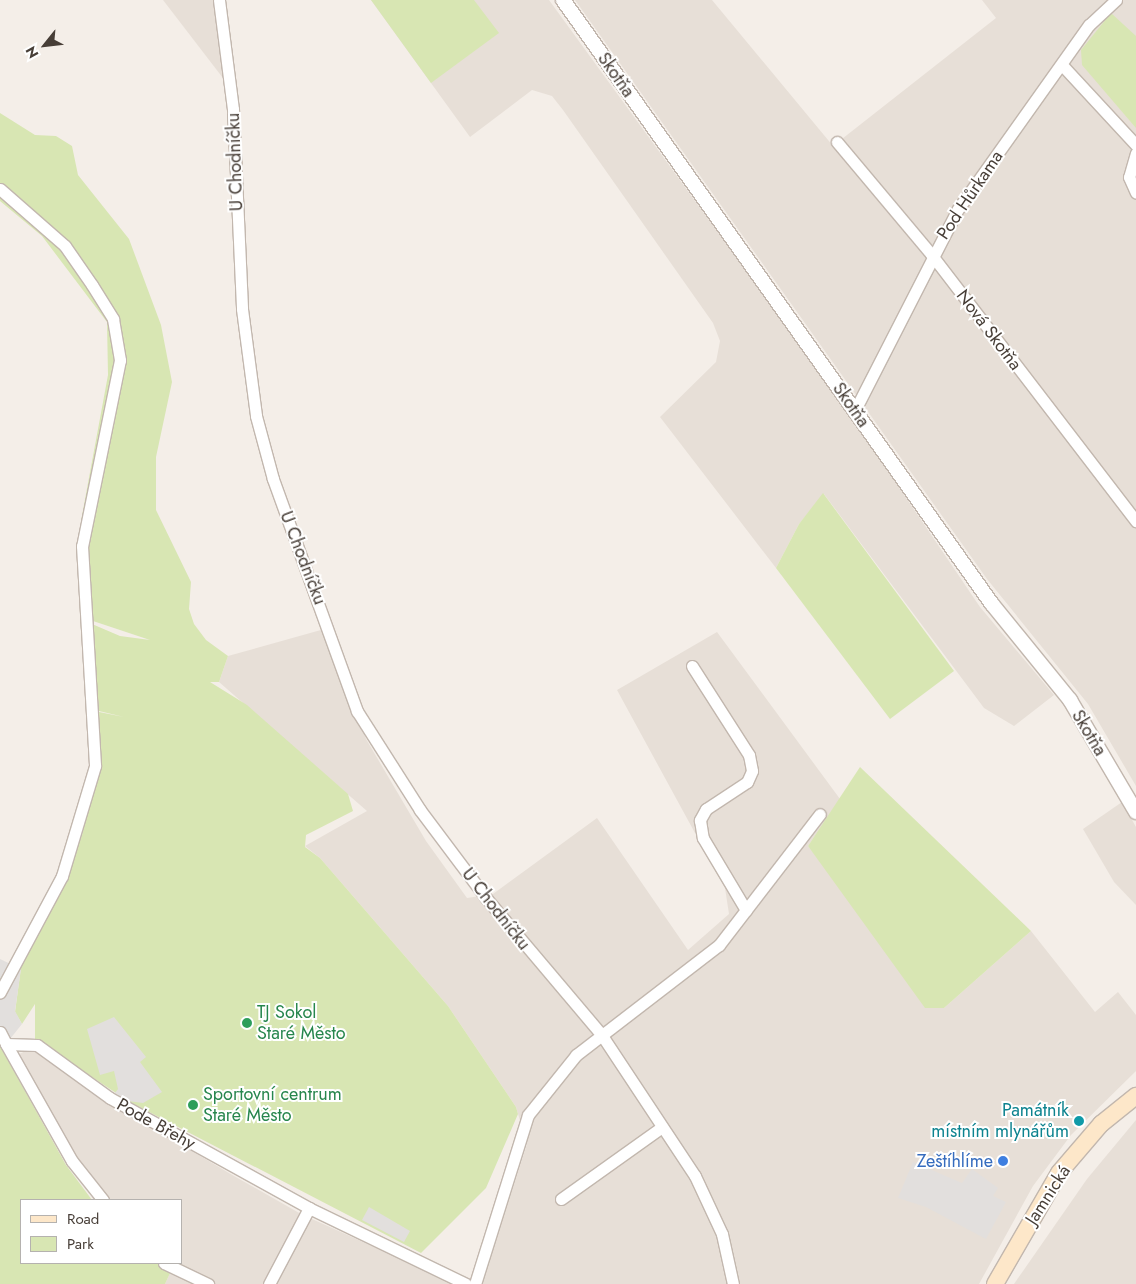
<!DOCTYPE html>
<meta charset="utf-8">
<style>
body{margin:0}
#map{position:relative;width:1136px;height:1284px;overflow:hidden;background:#f4eee8;font-family:Jost,sans-serif}
div>[style]{position:absolute}
.residential>*{inset:0;background:#e7dfd7}
.green>*{inset:0;background:#d8e6b3}
.parking>*{inset:0;background:#e2dfdd}
.roads{filter:drop-shadow(1px 0 #c2b7ae) drop-shadow(-1px 0 #c2b7ae) drop-shadow(0 1px #c2b7ae) drop-shadow(0 -1px #c2b7ae)}
.minor>*{height:11px;margin:-5.5px;padding:0 5.5px;transform-origin:5.5px;border-radius:5.5px;background:#fff}
.tertiary>*{height:14px;margin:-7px;padding:0 7px;transform-origin:7px;border-radius:7px;background:#fff}
.secondary>*{height:16px;margin:-8px;padding:0 8px;transform-origin:8px;border-radius:8px;background:#fde7c9}
.dots>*{width:14px;height:14px;translate:-50% -50%;box-sizing:border-box;border:2px solid #fff;border-radius:50%}
span{translate:-50% -50%;white-space:nowrap;text-align:center;line-height:1.15;-webkit-text-stroke:4px #fff;paint-order:stroke}
.street-label{font-size:18px;color:#473e37}
.leisure-label{font-size:18px;color:#27864d}
.left{translate:0 -50%;text-align:left}
.culture-label{font-size:18px;color:#0d838f}
.right{translate:-100% -50%;text-align:right}
.shop-label{font-size:18px;color:#366cbe}
.legend{position:absolute;left:20px;top:1199px;width:162px;height:65px;box-sizing:border-box;background:#fff;border:1px solid #b5b2af;margin:0;padding:6px 9px;list-style:none;font-size:15px;color:#473e37}
.legend li{display:flex;align-items:center;gap:10px;height:25px}
.legend b{width:25px;border:1px solid #b5b2af}
.north{position:absolute;left:20px;top:20px;width:50px;height:50px;-webkit-text-stroke:4px #fff;paint-order:stroke;rotate:241deg;font-size:14px;font-weight:700;line-height:20px;text-align:center;color:#473e37}
.north::after{content:'';display:block;margin:auto;width:18px;height:22px;background:#473e37;clip-path:polygon(50% 0,100% 100%,50% 72%,0 100%)}
</style>
<div id="map">
<div class="residential">
<div style="clip-path:polygon(163px 0,216px 0,226px 82px)"></div>
<div style="clip-path:polygon(371px 0,549px 0,842px 403px,980px 607px,1054px 695px,1014px 726px,984px 708px,824px 494px,799px 524px,776px 568px,660px 417px,716px 362px,720px 341px,713px 323px,563px 110px,552px 96px,532px 90px,470px 137px)"></div>
<div style="clip-path:polygon(575px 0,712px 0,833px 146px,996px 18px,982px 0,1136px 0,1136px 786px,1088px 704px,987px 579px)"></div>
<div style="clip-path:polygon(328px 628px,366px 739px,426px 841px,467px 898px,493px 894px,597px 818px,688px 950px,729px 914px,725px 888px,617px 690px,717px 632px,840px 799px,808px 846px,944px 1008px,1031px 931px,1095px 1012px,1118px 992px,1136px 1015px,1136px 1071px,1071px 1135px,1033px 1186px,979px 1284px,482px 1284px,527px 1144px,516px 1107px,448px 1006px,320px 858px,305px 846px,367px 811px,219px 682px,228px 656px)"></div>
<div style="clip-path:polygon(1122px 802px,1136px 827px,1136px 905px,1114px 882px,1083px 829px)"></div>
<div style="clip-path:polygon(31px 1048px,106px 1100px,234px 1176px,301px 1214px,456px 1284px,165px 1284px,171px 1271px,156px 1263px,181px 1263px,181px 1200px,98px 1200px,67px 1160px,8px 1060px)"></div>
<div style="clip-path:polygon(1136px 1120px,1136px 1284px,1014px 1284px,1087px 1179px)"></div>
</div>
<div class="green">
<div style="clip-path:polygon(371px 0,474px 0,499px 33px,431px 83px)"></div>
<div style="clip-path:polygon(1111px 13px,1136px 36px,1136px 128px,1082px 65px,1081px 50px)"></div>
<div style="clip-path:polygon(0 113px,35px 135px,56px 136px,72px 146px,78px 175px,129px 239px,161px 325px,172px 382px,156px 457px,156px 510px,191px 582px,189px 609px,194px 624px,206px 640px,228px 656px,219px 682px,210px 682px,247px 705px,348px 794px,353px 811px,306px 835px,305px 847px,320px 858px,448px 1006px,516px 1107px,518px 1114px,486px 1188px,421px 1253px,128px 1101px,35px 1039px,35px 1004px,22px 1024px,15px 1012px,22px 960px,64px 882px,82px 835px,97px 776px,99px 712px,124px 717px,99px 711px,92px 624px,120px 636px,150px 640px,90px 620px,81px 521px,108px 375px,107px 322px,42px 236px,0 201px)"></div>
<div style="clip-path:polygon(823px 493px,954px 671px,890px 719px,776px 568px,799px 524px)"></div>
<div style="clip-path:polygon(860px 767px,1031px 931px,944px 1008px,925px 1008px,808px 846px)"></div>
<div style="clip-path:polygon(0 1046px,66px 1165px,92px 1200px,21px 1200px,21px 1263px,156px 1263px,171px 1271px,165px 1284px,0 1284px)"></div>
</div>
<div class="parking">
<div style="clip-path:polygon(0 959px,21px 969px,15px 1011px,22px 1024px,6px 1044px,0 1032px)"></div>
<div style="clip-path:polygon(114px 1017px,146px 1057px,140px 1062px,162px 1092px,143px 1103px,128px 1101px,115px 1093px,118px 1089px,114px 1071px,100px 1075px,87px 1029px)"></div>
<div style="clip-path:polygon(913px 1162px,962px 1183px,972px 1169px,998px 1188px,993px 1196px,1006px 1202px,986px 1239px,926px 1207px,898px 1198px)"></div>
<div style="clip-path:polygon(369px 1207px,410px 1231px,404px 1242px,362px 1220px)"></div>
</div>
<div class="roads">
<div class="minor">
<div style="left:219px;top:0;width:110px;rotate:82.7deg"></div>
<div style="left:233px;top:109px;width:200px;rotate:87.4deg"></div>
<div style="left:242px;top:309px;width:108px;rotate:82.5deg"></div>
<div style="left:256px;top:416px;width:65px;rotate:74.9deg"></div>
<div style="left:273px;top:479px;width:247px;rotate:70.1deg"></div>
<div style="left:357px;top:711px;width:117px;rotate:57.5deg"></div>
<div style="left:420px;top:810px;width:110px;rotate:53.1deg"></div>
<div style="left:486px;top:898px;width:178px;rotate:49.8deg"></div>
<div style="left:601px;top:1034px;width:170px;rotate:56.5deg"></div>
<div style="left:695px;top:1176px;width:64px;rotate:65deg"></div>
<div style="left:722px;top:1234px;width:51px;rotate:77.6deg"></div>
<div style="left:1062px;top:65px;width:109px;rotate:47.2deg"></div>
<div style="left:837px;top:142px;width:146px;rotate:50deg"></div>
<div style="left:931px;top:254px;width:337px;rotate:52.5deg"></div>
<div style="left:1136px;top:153px;width:25px;rotate:106deg"></div>
<div style="left:1129px;top:177px;width:17px;rotate:66deg"></div>
<div style="left:0;top:189px;width:86px;rotate:41.2deg"></div>
<div style="left:65px;top:246px;width:47px;rotate:55.3deg"></div>
<div style="left:92px;top:285px;width:40px;rotate:58deg"></div>
<div style="left:113px;top:319px;width:42px;rotate:80.3deg"></div>
<div style="left:120px;top:360px;width:190px;rotate:101.5deg"></div>
<div style="left:82px;top:546px;width:220px;rotate:86.6deg"></div>
<div style="left:95px;top:766px;width:115px;rotate:106.7deg"></div>
<div style="left:62px;top:876px;width:132px;rotate:118.1deg"></div>
<div style="left:855px;top:410px;width:226px;rotate:-62.9deg"></div>
<div style="left:958px;top:209px;width:226px;rotate:-54.6deg"></div>
<div style="left:1089px;top:25px;width:37px;rotate:-43deg"></div>
<div style="left:692px;top:666px;width:106px;rotate:57.4deg"></div>
<div style="left:749px;top:755px;width:16px;rotate:79deg"></div>
<div style="left:752px;top:771px;width:12px;rotate:114deg"></div>
<div style="left:747px;top:782px;width:49px;rotate:146.6deg"></div>
<div style="left:706px;top:809px;width:13px;rotate:119deg"></div>
<div style="left:700px;top:820px;width:18px;rotate:81deg"></div>
<div style="left:703px;top:838px;width:84px;rotate:59.2deg"></div>
<div style="left:0;top:1032px;width:13px;rotate:63deg"></div>
<div style="left:6px;top:1044px;width:31px;rotate:2deg"></div>
<div style="left:37px;top:1045px;width:90px;rotate:36deg"></div>
<div style="left:110px;top:1098px;width:227px;rotate:28.9deg"></div>
<div style="left:309px;top:1208px;width:174px;rotate:25.8deg"></div>
<div style="left:6px;top:1044px;width:134px;rotate:60.6deg"></div>
<div style="left:72px;top:1161px;width:50px;rotate:51.5deg"></div>
<div style="left:561px;top:1199px;width:124px;rotate:-35.5deg"></div>
<div style="left:164px;top:1263px;width:49px;rotate:25.5deg"></div>
<div style="left:269px;top:1284px;width:86px;rotate:-62.2deg"></div>
<div style="left:475px;top:1284px;width:177px;rotate:-72.6deg"></div>
<div style="left:528px;top:1115px;width:77px;rotate:-51.3deg"></div>
<div style="left:576px;top:1055px;width:180px;rotate:-37.6deg"></div>
<div style="left:719px;top:945px;width:165px;rotate:-52.4deg"></div>
</div>
<div class="tertiary">
<div style="left:563px;top:0;width:741px;rotate:54.62deg"></div>
<div style="left:992px;top:604px;width:124px;rotate:50.9deg"></div>
<div style="left:1070px;top:700px;width:130px;rotate:59.5deg"></div>
</div>
<div class="secondary">
<div style="left:995px;top:1284px;width:128px;rotate:-60deg"></div>
<div style="left:1059px;top:1173px;width:65px;rotate:-49.4deg"></div>
<div style="left:1101px;top:1124px;width:45px;rotate:-38.7deg"></div>
</div>
</div>
<div class="dots">
<div style="left:247px;top:1023px;background:#2e9e5b"></div>
<div style="left:193px;top:1105px;background:#2e9e5b"></div>
<div style="left:1079px;top:1121px;background:#0f9aa8"></div>
<div style="left:1003px;top:1161px;background:#3f7fe0"></div>
</div>
<div class="street-label">
<span style="left:616px;top:75px;rotate:55deg">Skotňa</span>
<span style="left:235px;top:162px;rotate:-92deg">U Chodníčku</span>
<span style="left:970px;top:195px;rotate:-56deg">Pod Hůrkama</span>
<span style="left:989px;top:330px;rotate:53deg">Nová Skotňa</span>
<span style="left:851px;top:405px;rotate:55deg">Skotňa</span>
<span style="left:303px;top:558px;rotate:69deg">U Chodníčku</span>
<span style="left:1089px;top:733px;rotate:59deg">Skotňa</span>
<span style="left:496px;top:909px;rotate:52deg">U Chodníčku</span>
<span style="left:156px;top:1124px;rotate:29deg">Pode Břehy</span>
<span style="left:1048px;top:1195px;rotate:-57deg">Jamnická</span>
</div>
<div class="leisure-label">
<span class="left" style="left:257px;top:1023px">TJ Sokol<br>Staré Město</span>
<span class="left" style="left:203px;top:1105px">Sportovní centrum<br>Staré Město</span>
</div>
<div class="culture-label">
<span class="right" style="left:1069px;top:1121px">Památník<br>místním mlynářům</span>
</div>
<div class="shop-label">
<span class="right" style="left:993px;top:1161px">Zeštíhlíme</span>
</div>
<ul class="legend">
<li><b style="height:6px;background:#fde7c9"></b>Road</li>
<li><b style="height:14px;background:#d8e6b3"></b>Park</li>
</ul>
<div class="north">N</div>
</div>
